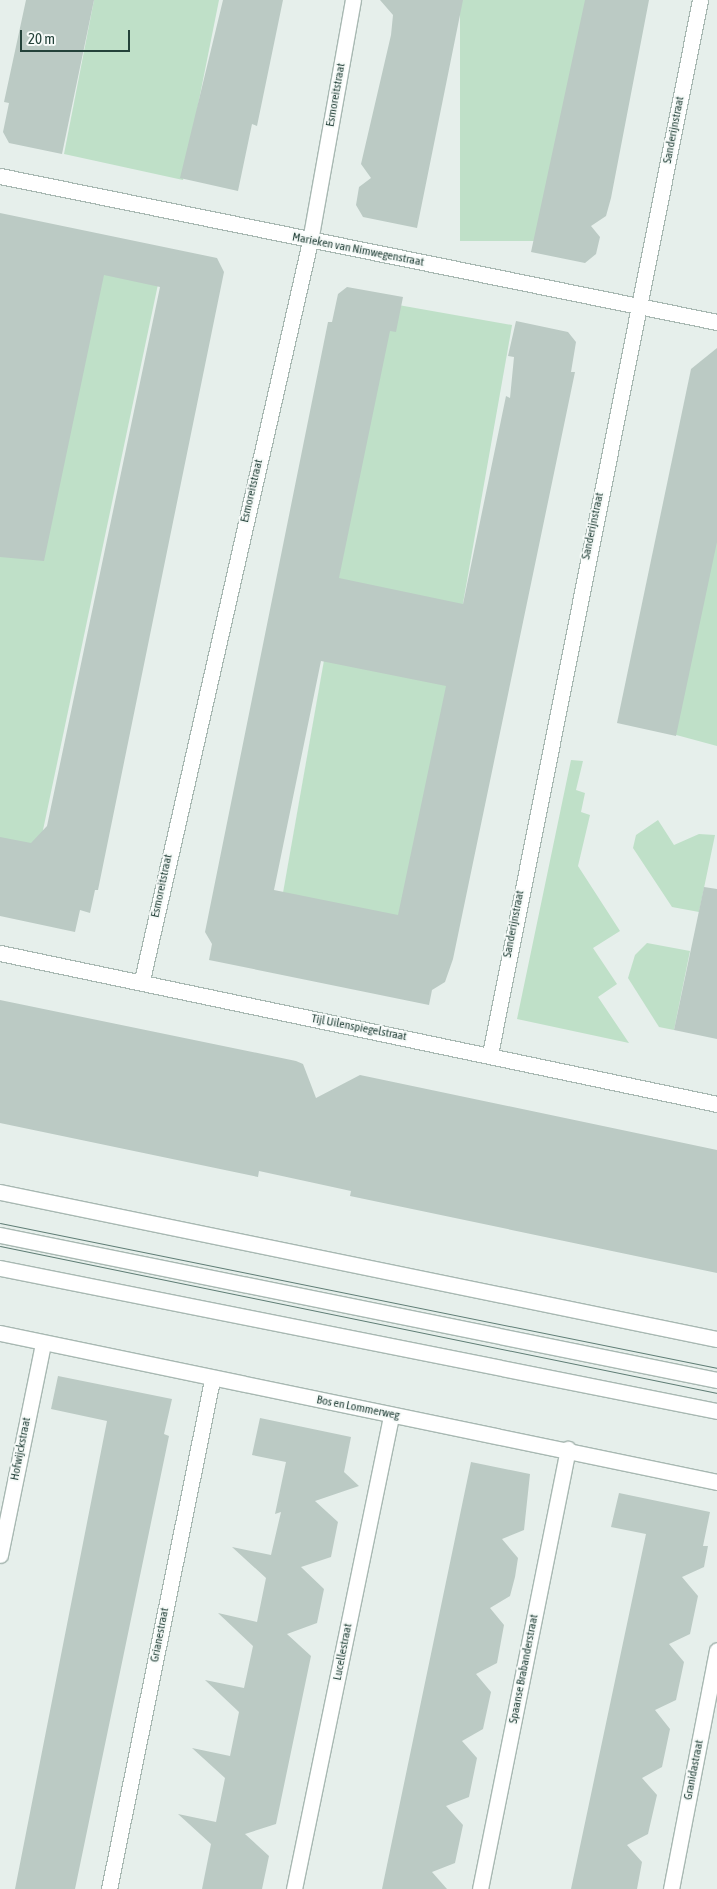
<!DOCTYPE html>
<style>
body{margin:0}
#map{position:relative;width:717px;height:1889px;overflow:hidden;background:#e6efeb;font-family:"Asap Condensed",sans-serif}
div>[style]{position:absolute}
.green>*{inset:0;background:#bfe0c8;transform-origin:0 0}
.building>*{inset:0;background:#bbcac4}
.roads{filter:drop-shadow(1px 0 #a8b8b2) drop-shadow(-1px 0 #a8b8b2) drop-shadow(0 1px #a8b8b2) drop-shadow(0 -1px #a8b8b2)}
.service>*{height:15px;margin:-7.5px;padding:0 7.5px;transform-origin:7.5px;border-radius:7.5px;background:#fff}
.minor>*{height:15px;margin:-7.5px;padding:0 7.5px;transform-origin:7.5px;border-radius:7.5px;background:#fff}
.secondary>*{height:15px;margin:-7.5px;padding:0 7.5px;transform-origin:7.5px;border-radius:7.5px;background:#fff}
.tram>*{height:1px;margin:-0.5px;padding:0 0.5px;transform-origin:0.5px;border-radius:0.5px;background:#5f7d75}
span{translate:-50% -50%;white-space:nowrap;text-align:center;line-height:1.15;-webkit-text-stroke:4px #f7fbf9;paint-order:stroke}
.street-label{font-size:12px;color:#24423a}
.scale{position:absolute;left:20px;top:30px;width:110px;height:22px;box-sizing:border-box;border:2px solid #24423a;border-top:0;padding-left:6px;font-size:15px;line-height:18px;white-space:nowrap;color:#24423a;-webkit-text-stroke:4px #f7fbf9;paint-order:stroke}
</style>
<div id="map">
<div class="green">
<div style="clip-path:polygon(94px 0,219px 0,183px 180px,64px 154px)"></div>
<div style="left:460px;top:0;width:130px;height:241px"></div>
<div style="clip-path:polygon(36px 230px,165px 251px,31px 887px,0 882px,0 412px)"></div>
<div style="left:387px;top:303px;width:127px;height:652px;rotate:10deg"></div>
<div style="clip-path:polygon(717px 521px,717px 746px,669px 733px)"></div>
<div style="clip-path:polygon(571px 760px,583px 761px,576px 790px,585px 793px,581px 812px,590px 815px,578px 866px,620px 931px,593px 948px,617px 984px,598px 997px,629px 1043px,517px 1019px)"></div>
<div style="clip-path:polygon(658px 820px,674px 845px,699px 834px,715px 835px,699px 912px,672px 907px,633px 848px,636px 835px)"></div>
<div style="clip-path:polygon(647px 943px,690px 951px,674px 1030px,659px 1027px,628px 978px,635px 955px)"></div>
</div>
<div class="building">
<div style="clip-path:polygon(26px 0,94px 0,62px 154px,9px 143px,3px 132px,9px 103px,4px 102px)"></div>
<div style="clip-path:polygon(223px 0,283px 0,257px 126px,252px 124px,238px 191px,180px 178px)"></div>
<div style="clip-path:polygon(380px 0,463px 0,417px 228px,363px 217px,356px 205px,359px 187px,371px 178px,361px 164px,391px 35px,393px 15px)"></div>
<div style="clip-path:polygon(585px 0,649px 0,611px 198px,606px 216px,591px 226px,600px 237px,596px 254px,585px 263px,531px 252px)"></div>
<div style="clip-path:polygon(0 213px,217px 258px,224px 272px,98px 890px,95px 890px,90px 913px,80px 910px,75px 932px,0 916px,0 837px,31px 843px,47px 826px,160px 287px,104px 275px,44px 561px,0 557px)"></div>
<div style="clip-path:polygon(evenodd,347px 287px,403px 297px,396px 332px,390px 331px,339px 578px,463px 604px,506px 396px,510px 398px,514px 357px,508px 356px,516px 321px,568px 332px,576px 342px,571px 372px,575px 372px,453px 959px,445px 982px,432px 990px,429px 1005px,209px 960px,212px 944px,205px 932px,328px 322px,332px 322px,338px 294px,347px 287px,321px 661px,446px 686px,398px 915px,274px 890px,321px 661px)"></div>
<div style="clip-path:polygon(717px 348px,717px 542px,676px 736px,617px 723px,691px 369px)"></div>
<div style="clip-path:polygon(704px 887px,717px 889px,717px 1039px,674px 1030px)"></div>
<div style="clip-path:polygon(0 1000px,296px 1061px,303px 1064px,316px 1098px,360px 1075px,717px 1150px,717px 1273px,350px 1196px,351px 1191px,259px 1171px,258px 1177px,0 1123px)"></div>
<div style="clip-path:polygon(58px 1376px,172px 1399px,164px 1434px,169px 1436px,75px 1889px,15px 1889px,107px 1421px,51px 1409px)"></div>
<div style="clip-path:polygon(260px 1418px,351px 1437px,344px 1472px,359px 1486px,315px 1501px,338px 1522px,331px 1557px,301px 1567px,324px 1589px,317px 1623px,287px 1634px,311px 1656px,276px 1824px,245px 1834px,269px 1856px,262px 1889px,202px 1889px,211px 1844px,178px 1814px,216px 1822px,225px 1778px,192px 1748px,230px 1756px,239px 1712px,205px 1680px,244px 1688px,253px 1646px,218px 1613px,257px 1622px,266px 1578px,232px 1547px,271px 1555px,281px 1512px,275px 1514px,286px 1462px,252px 1455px)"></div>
<div style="clip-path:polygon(471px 1462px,530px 1474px,524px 1530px,502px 1539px,518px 1558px,515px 1577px,510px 1596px,490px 1608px,504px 1625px,497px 1663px,476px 1674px,491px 1692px,483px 1729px,462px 1741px,477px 1758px,469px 1797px,446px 1806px,463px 1825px,455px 1863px,432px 1872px,447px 1889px,382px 1889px)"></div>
<div style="clip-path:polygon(619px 1493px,710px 1512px,703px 1546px,708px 1546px,704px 1567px,682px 1577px,698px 1596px,690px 1634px,669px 1644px,684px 1662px,676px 1700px,655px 1710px,670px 1729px,662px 1767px,642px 1778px,657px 1795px,648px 1834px,627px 1845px,642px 1862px,637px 1889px,571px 1889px,646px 1534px,611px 1527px)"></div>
</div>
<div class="roads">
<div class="service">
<div style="left:0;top:1235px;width:732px;rotate:11.43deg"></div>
</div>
<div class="minor">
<div style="left:0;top:176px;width:732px;rotate:11.51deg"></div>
<div style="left:0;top:953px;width:733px;rotate:11.89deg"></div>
<div style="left:142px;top:980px;width:758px;rotate:-77.19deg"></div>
<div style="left:310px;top:241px;width:245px;rotate:-79.9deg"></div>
<div style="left:490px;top:1054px;width:1075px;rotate:-78.73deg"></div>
<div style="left:0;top:1333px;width:732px;rotate:11.74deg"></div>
<div style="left:0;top:1555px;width:216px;rotate:-78.5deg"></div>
<div style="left:109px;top:1889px;width:519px;rotate:-78.56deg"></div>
<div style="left:294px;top:1889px;width:484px;rotate:-78.4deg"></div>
<div style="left:480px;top:1889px;width:449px;rotate:-78.7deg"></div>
<div style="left:671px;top:1889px;width:243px;rotate:-79.1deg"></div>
</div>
<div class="secondary">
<div style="left:0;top:1192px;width:732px;rotate:11.59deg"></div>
<div style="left:0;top:1268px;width:731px;rotate:11.28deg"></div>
</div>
</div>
<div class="tram">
<div style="left:0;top:1223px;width:732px;rotate:11.43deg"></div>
<div style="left:0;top:1246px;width:732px;rotate:11.59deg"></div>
</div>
<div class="street-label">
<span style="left:336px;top:95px;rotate:-80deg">Esmoreitstraat</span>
<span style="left:674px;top:130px;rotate:-79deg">Sanderijnstraat</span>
<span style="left:358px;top:250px;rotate:11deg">Marieken van Nimwegenstraat</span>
<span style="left:252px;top:491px;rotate:-77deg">Esmoreitstraat</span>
<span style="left:593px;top:526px;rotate:-78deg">Sanderijnstraat</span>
<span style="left:162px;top:886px;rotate:-78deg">Esmoreitstraat</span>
<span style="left:514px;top:924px;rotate:-79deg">Sanderijnstraat</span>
<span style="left:359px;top:1028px;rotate:11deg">Tijl Uilenspiegelstraat</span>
<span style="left:358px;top:1408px;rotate:11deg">Bos en Lommerweg</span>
<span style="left:21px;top:1449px;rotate:-79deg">Hofwijckstraat</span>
<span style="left:160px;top:1635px;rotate:-79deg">Grianestraat</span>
<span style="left:343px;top:1652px;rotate:-79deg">Lucellestraat</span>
<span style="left:524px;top:1669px;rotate:-79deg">Spaanse Brabanderstraat</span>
<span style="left:694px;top:1770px;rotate:-79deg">Granidastraat</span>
</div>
<div class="scale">20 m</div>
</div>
